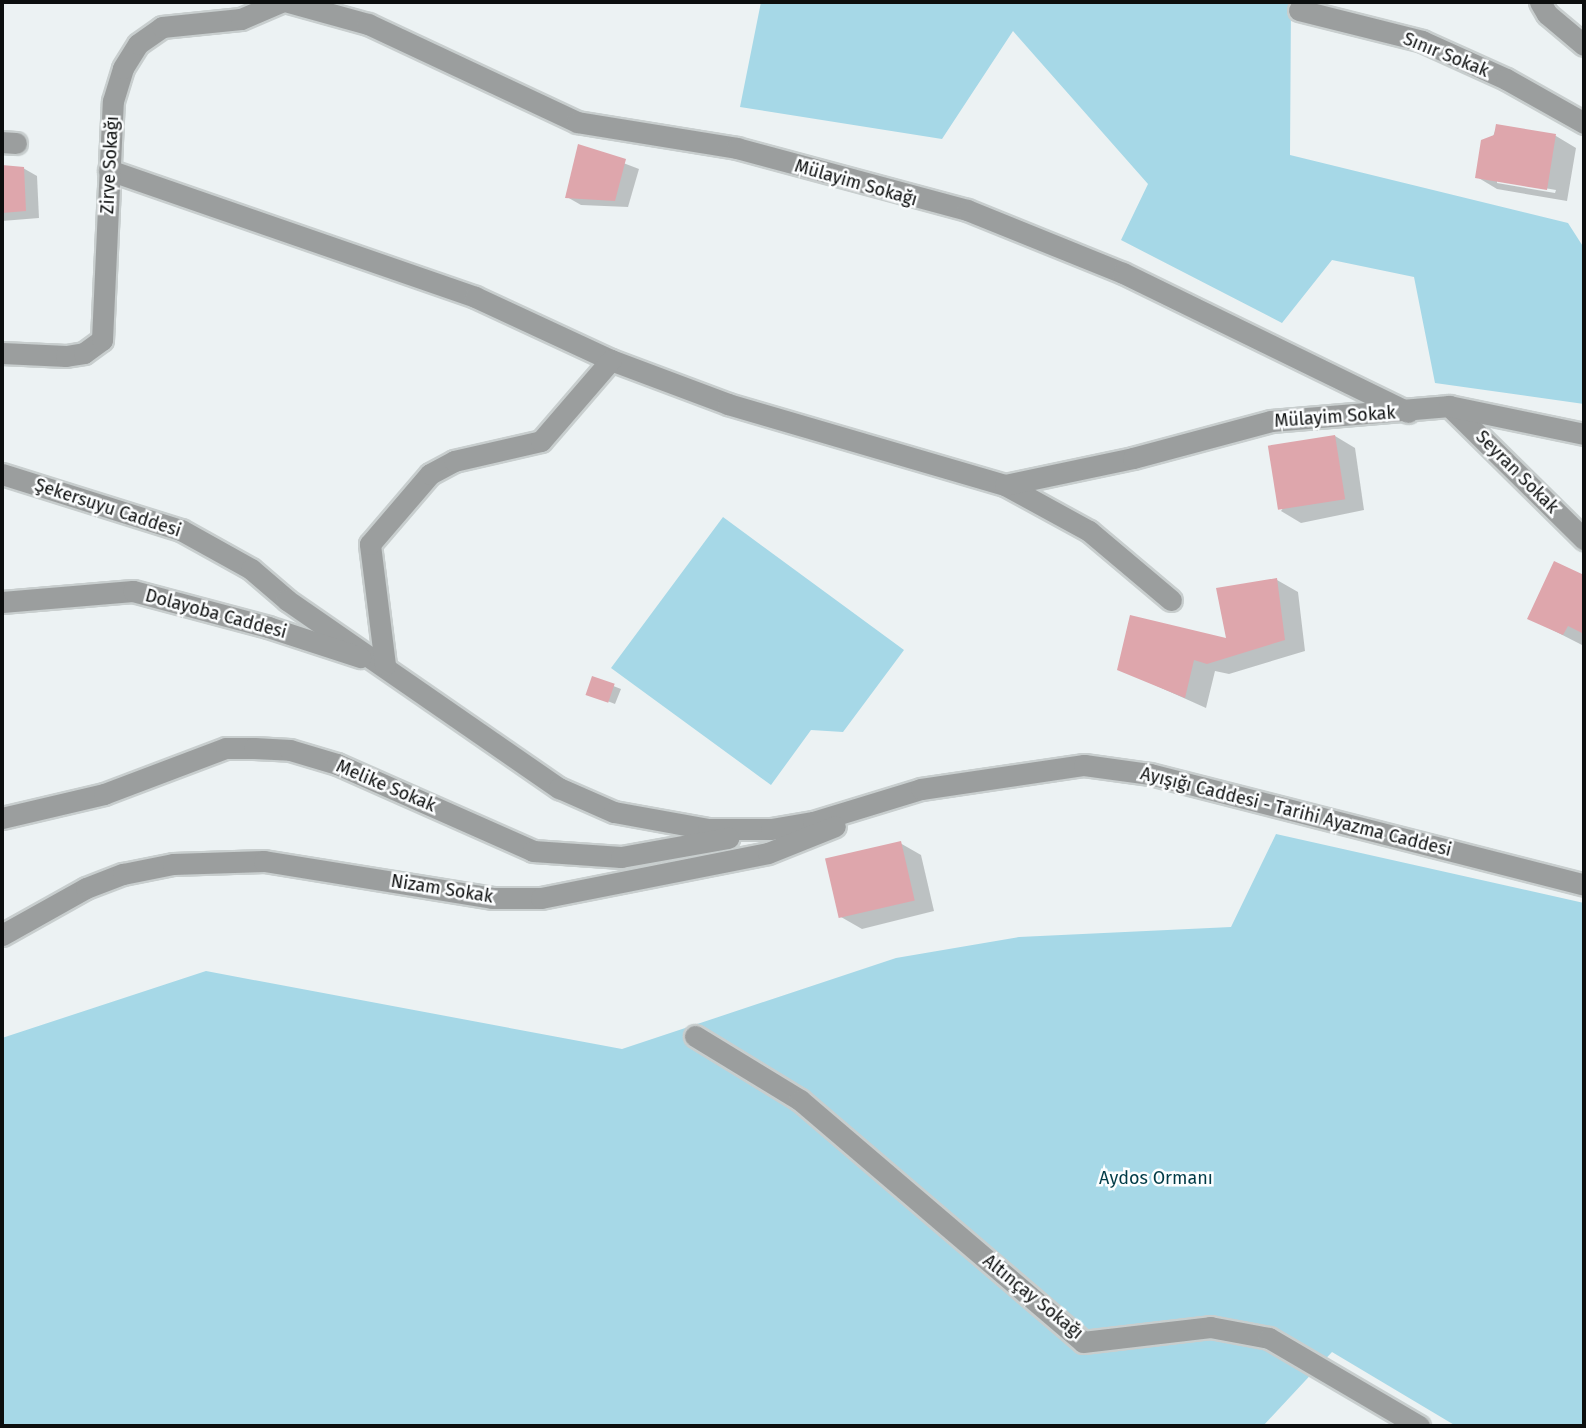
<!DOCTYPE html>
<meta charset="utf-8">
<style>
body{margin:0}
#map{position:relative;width:1586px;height:1428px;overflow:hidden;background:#ecf2f3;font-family:"Fira Sans",sans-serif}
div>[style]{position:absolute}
.green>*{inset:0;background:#a6d8e7}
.shadow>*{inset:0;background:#0003}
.building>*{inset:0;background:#dea6ac;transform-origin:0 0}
.roads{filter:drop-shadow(2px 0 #c8cece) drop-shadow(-2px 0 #c8cece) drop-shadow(0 2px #c8cece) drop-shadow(0 -2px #c8cece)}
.minor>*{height:21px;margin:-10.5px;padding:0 10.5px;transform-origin:10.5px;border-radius:10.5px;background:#9b9e9e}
span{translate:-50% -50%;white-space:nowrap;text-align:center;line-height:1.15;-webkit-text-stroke:5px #fcfeff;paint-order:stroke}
.street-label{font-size:18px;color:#0c0e0e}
.park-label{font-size:18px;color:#003b47}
.frame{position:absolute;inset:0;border:4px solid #0c0e0e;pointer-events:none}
</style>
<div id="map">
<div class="green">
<div style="clip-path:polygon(761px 2px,1291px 2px,1290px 155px,1568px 223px,1584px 248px,1584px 404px,1435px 383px,1414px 277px,1332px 260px,1282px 323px,1121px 240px,1148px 184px,1013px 31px,942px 139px,740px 107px)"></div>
<div style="clip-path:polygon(723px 517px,904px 650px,843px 732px,811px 730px,771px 785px,611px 668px)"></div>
<div style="clip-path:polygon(1276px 834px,1584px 903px,1584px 1426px,1456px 1426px,1332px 1352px,1263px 1426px,2px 1426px,2px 1038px,206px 971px,622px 1049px,896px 958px,1019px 937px,1231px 927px)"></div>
</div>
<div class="shadow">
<div style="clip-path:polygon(evenodd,1497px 126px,1556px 136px,1576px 148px,1567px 201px,1497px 189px,1477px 177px,1497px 126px,1497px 180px,1556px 190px,1555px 193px,1497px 183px,1497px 180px)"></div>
<div style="clip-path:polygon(579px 146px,639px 169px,628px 207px,581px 205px,567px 197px)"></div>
<div style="clip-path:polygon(2px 167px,23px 168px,37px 176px,39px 218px,2px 221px)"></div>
<div style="clip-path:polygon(1335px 436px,1355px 448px,1364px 510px,1301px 523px,1281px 511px)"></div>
<div style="clip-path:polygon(1555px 563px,1584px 577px,1584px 646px,1529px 618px)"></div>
<div style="clip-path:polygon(1277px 580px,1298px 592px,1305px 651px,1229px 674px,1215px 671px,1206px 708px,1119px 669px,1229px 640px)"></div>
<div style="clip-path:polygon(593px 678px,621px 689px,615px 704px,592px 695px)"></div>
<div style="clip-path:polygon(900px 843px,921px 855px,934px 911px,862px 929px,841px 917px)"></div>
</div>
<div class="building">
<div style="clip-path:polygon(1496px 124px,1556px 134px,1547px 190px,1475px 178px,1481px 140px,1494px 135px)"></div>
<div style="clip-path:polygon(578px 144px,626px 159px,615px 201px,565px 198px)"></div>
<div style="clip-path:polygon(2px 165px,24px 167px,26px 211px,2px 213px)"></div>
<div style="left:1335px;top:435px;width:65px;height:68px;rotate:81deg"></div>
<div style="clip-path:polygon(1554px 561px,1584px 575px,1584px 634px,1568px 626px,1563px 635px,1527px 619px)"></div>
<div style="clip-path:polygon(1277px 578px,1285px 640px,1207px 664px,1194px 660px,1185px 698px,1117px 670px,1130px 615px,1226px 638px,1216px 588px)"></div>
<div style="left:592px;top:676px;width:24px;height:20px;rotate:19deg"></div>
<div style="left:901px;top:841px;width:61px;height:78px;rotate:77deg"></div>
</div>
<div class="roads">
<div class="minor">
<div style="left:288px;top:2px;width:83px;rotate:15.4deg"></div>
<div style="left:368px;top:24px;width:231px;rotate:25.1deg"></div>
<div style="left:577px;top:122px;width:162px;rotate:9.2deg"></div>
<div style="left:737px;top:148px;width:238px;rotate:15.1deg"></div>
<div style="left:967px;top:210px;width:168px;rotate:22deg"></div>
<div style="left:1123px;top:273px;width:317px;rotate:26deg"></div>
<div style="left:1540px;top:2px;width:14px;rotate:60deg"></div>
<div style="left:1547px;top:14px;width:48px;rotate:40deg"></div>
<div style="left:1299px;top:10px;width:127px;rotate:14.1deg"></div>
<div style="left:1422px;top:41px;width:92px;rotate:24.3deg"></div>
<div style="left:1506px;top:79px;width:90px;rotate:29.4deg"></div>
<div style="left:2px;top:142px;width:14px;rotate:4deg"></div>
<div style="left:109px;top:170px;width:387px;rotate:19.1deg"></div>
<div style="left:475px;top:297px;width:150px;rotate:24.9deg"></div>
<div style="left:611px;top:360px;width:125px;rotate:20.6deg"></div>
<div style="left:728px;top:404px;width:289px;rotate:16.3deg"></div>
<div style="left:1005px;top:485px;width:96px;rotate:28.7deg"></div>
<div style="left:1089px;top:531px;width:107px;rotate:40.1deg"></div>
<div style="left:2px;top:353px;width:64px;rotate:2.7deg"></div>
<div style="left:66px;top:356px;width:18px;rotate:-9deg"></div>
<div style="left:84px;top:353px;width:22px;rotate:-36deg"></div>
<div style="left:102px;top:340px;width:239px;rotate:-87.4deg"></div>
<div style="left:113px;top:101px;width:34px;rotate:-73deg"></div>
<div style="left:123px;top:68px;width:28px;rotate:-58deg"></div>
<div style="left:138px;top:44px;width:29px;rotate:-35deg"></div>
<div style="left:162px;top:27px;width:79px;rotate:-5.8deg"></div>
<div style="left:241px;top:19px;width:43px;rotate:-23deg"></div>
<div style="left:1449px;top:406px;width:190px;rotate:44.6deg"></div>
<div style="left:2px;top:474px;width:188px;rotate:17.4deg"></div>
<div style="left:181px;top:530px;width:80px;rotate:29.1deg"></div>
<div style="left:251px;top:569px;width:48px;rotate:40.7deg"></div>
<div style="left:287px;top:600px;width:331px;rotate:34.7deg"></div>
<div style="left:559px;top:788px;width:60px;rotate:23.6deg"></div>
<div style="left:614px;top:812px;width:96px;rotate:10.3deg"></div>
<div style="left:708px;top:829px;width:63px"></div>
<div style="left:771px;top:829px;width:43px;rotate:-9.5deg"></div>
<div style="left:813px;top:822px;width:113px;rotate:-17deg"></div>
<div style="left:921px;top:789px;width:165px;rotate:-8.4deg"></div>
<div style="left:1084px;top:765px;width:67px;rotate:7.8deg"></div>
<div style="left:1150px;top:774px;width:448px;rotate:14.3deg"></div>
<div style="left:1005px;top:485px;width:131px;rotate:-11.9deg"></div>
<div style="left:1133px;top:458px;width:143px;rotate:-15deg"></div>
<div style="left:1271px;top:421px;width:179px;rotate:-4.8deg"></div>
<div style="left:1449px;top:406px;width:138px;rotate:11.7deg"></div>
<div style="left:2px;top:602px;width:131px;rotate:-4.8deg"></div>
<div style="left:133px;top:591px;width:140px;rotate:14.9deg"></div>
<div style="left:268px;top:627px;width:97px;rotate:18.1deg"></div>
<div style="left:385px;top:665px;width:122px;rotate:-97.1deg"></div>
<div style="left:370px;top:544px;width:92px;rotate:-49.4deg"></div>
<div style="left:430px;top:474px;width:27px;rotate:-28deg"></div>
<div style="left:454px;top:461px;width:89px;rotate:-12.9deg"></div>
<div style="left:541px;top:441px;width:107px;rotate:-49.2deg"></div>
<div style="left:2px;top:818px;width:105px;rotate:-13.2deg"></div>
<div style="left:104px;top:794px;width:130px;rotate:-20.7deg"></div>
<div style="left:226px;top:748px;width:28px"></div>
<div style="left:254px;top:748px;width:36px;rotate:3deg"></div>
<div style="left:290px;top:750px;width:49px;rotate:16.6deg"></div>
<div style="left:337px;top:764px;width:214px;rotate:23.9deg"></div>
<div style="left:533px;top:851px;width:88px;rotate:3.9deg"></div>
<div style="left:621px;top:857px;width:109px;rotate:-10.1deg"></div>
<div style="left:2px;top:935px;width:96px;rotate:-29.2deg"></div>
<div style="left:86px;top:888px;width:40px;rotate:-21deg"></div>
<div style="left:123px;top:874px;width:51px;rotate:-11.3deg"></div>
<div style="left:173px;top:864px;width:91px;rotate:-1.9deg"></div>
<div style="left:264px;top:861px;width:231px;rotate:9.2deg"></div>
<div style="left:492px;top:898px;width:49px"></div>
<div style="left:541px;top:898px;width:231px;rotate:-11.2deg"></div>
<div style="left:768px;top:853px;width:72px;rotate:-21.9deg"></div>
<div style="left:695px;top:1036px;width:123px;rotate:31.4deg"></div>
<div style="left:800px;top:1100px;width:372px;rotate:40.5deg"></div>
<div style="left:1083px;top:1342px;width:128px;rotate:-6.7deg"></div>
<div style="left:1210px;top:1327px;width:60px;rotate:10.6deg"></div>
<div style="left:1269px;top:1338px;width:174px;rotate:30.4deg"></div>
</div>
</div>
<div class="street-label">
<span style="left:1446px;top:55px;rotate:22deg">Sınır Sokak</span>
<span style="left:110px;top:165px;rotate:-87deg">Zirve Sokağı</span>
<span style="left:856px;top:183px;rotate:16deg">Mülayim Sokağı</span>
<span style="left:1335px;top:417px;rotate:-4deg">Mülayim Sokak</span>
<span style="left:1517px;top:472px;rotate:45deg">Seyran Sokak</span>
<span style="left:108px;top:508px;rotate:18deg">Şekersuyu Caddesi</span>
<span style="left:216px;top:614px;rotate:15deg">Dolayoba Caddesi</span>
<span style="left:386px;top:786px;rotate:23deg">Melike Sokak</span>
<span style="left:1296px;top:812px;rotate:14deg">Ayışığı Caddesi - Tarihi Ayazma Caddesi</span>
<span style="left:442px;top:889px;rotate:9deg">Nizam Sokak</span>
<span style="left:1033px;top:1297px;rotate:39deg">Altınçay Sokağı</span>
</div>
<div class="park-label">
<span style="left:1156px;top:1178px">Aydos Ormanı</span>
</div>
<div class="frame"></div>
</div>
